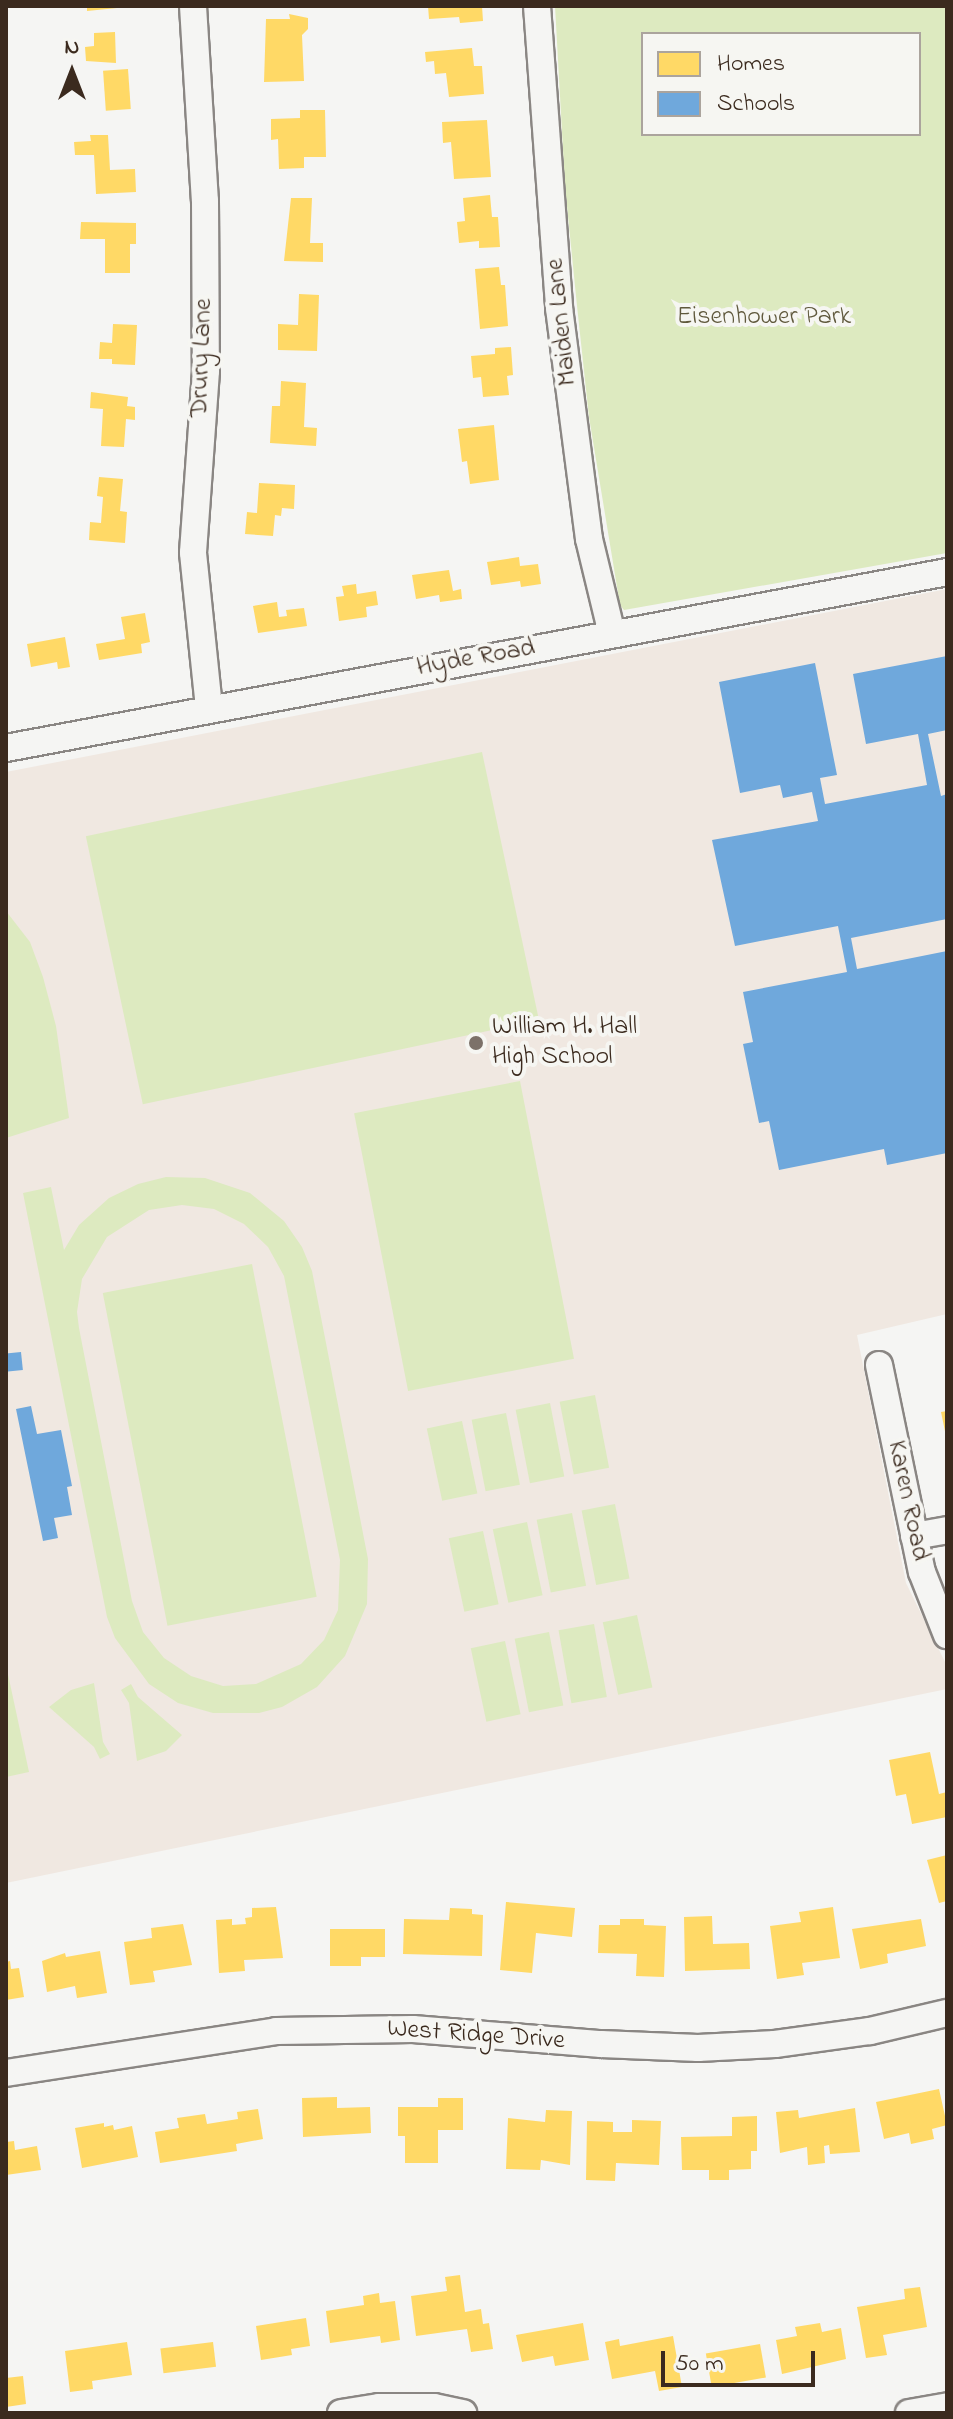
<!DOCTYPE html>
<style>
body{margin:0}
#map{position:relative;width:953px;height:2419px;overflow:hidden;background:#f5f5f3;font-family:"Indie Flower",sans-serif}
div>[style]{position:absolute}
.built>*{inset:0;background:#f0e8e1}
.green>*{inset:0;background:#ddeac0;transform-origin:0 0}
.homes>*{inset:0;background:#ffd966;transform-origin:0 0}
.schools>*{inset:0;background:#6fa8dc;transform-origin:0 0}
.roads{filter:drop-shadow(2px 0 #8a8683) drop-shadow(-2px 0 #8a8683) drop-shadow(0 2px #8a8683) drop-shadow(0 -2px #8a8683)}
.minor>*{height:26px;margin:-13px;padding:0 13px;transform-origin:13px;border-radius:13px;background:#f5f5f3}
.dots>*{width:22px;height:22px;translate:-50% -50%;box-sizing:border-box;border:4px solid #f6f6f2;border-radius:50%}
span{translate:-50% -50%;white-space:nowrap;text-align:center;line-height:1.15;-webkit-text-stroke:8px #f6f6f2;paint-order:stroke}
.park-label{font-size:26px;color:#5f583c}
.street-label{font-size:26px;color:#3b2a1e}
.poi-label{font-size:26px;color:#3b2a1e}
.left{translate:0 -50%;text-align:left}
.frame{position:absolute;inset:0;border:8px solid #3b2a1e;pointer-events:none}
.legend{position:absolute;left:641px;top:32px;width:280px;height:104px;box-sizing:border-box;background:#f6f6f2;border:2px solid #aba49d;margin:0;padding:10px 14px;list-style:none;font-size:24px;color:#3b2a1e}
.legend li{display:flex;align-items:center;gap:16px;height:40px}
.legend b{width:40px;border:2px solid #aba49d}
.north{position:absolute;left:32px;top:32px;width:80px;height:80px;-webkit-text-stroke:6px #f6f6f2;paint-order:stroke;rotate:0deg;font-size:22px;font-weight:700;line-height:32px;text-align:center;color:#3b2a1e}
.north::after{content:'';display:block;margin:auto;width:28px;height:36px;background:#3b2a1e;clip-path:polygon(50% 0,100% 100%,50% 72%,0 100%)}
.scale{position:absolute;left:661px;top:2351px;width:154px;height:36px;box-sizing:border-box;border:4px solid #3b2a1e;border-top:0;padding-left:10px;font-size:24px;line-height:28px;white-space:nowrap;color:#3b2a1e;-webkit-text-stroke:6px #f6f6f2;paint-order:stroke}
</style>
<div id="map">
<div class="built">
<div style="clip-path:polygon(947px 589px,947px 1314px,857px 1335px,906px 1583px,947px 1666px,947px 1689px,6px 1883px,6px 772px)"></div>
</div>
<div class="green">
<div style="clip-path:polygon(evenodd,555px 6px,947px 6px,947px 553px,624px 610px,620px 605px,589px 417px,577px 306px,565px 186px,555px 6px,643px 34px,919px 34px,919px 134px,643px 134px,643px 34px)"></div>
<div style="left:482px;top:752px;width:274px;height:405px;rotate:78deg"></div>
<div style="clip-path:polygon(6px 911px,30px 942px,43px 977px,56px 1026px,69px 1118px,6px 1138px)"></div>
<div style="left:520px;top:1081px;width:283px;height:169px;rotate:79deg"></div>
<div style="clip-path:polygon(evenodd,166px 1177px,205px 1178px,250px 1193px,284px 1221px,302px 1247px,312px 1271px,368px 1559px,367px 1604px,345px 1656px,317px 1687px,282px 1707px,259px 1713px,213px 1713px,178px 1703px,149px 1684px,115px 1638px,107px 1617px,23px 1193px,51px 1187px,64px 1250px,79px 1225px,109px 1198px,138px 1184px,166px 1177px,182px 1205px,214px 1209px,244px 1224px,268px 1247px,284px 1276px,340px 1560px,338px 1610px,324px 1640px,301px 1664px,256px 1684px,223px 1686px,191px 1676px,164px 1658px,143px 1632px,132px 1601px,79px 1328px,77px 1312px,82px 1279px,107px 1237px,149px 1210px,182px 1205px)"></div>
<div style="left:252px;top:1264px;width:339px;height:152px;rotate:79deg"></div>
<div style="left:595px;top:1395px;width:74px;height:36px;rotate:79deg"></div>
<div style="left:550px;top:1403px;width:75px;height:35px;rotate:79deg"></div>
<div style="left:506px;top:1413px;width:73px;height:35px;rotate:79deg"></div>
<div style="left:462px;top:1421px;width:74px;height:36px;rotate:78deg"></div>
<div style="left:615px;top:1504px;width:76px;height:34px;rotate:79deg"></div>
<div style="left:572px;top:1513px;width:74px;height:36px;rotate:79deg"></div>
<div style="left:527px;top:1522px;width:75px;height:35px;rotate:78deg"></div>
<div style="left:483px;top:1531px;width:75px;height:35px;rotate:78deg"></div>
<div style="left:637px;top:1615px;width:74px;height:35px;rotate:78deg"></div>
<div style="left:594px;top:1624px;width:74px;height:36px;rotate:80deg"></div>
<div style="left:549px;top:1632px;width:75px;height:35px;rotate:79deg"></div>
<div style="left:505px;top:1641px;width:75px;height:35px;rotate:78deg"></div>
<div style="clip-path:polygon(6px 1665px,29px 1772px,6px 1777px)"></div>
<div style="clip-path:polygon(94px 1683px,103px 1742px,110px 1754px,100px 1759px,94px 1747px,49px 1707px,71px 1690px)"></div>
<div style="clip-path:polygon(131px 1684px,138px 1697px,182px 1735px,166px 1751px,137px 1761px,129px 1703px,121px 1690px)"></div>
</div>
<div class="homes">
<div style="clip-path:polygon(87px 6px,117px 6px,117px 8px,87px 11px)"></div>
<div style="clip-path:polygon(428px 6px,482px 6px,483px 21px,460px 23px,459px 17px,429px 19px)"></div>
<div style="clip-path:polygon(289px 14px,308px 18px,308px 29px,302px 35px,304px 81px,264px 82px,266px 19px,290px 19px)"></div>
<div style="clip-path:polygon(115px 32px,116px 63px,86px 61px,85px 47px,94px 46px,94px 33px)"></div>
<div style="clip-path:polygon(472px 48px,474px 66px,482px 66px,484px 94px,449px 97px,446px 73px,435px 74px,434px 61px,426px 62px,425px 52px)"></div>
<div style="left:128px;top:69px;width:40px;height:25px;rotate:86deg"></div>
<div style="clip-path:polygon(300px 110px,325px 110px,326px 157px,304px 157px,304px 168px,279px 169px,278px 139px,271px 140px,271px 119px,300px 118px)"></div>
<div style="clip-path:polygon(487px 120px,491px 177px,454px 179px,451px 142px,443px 143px,442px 122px)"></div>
<div style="clip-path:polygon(90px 135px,108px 135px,110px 170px,135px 169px,136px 192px,96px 194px,94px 155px,75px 155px,74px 142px,91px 141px)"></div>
<div style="clip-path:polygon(490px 195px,492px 217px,498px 217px,500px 247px,479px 248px,479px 241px,459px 243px,457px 222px,465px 221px,463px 198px)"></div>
<div style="clip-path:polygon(291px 198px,312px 198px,310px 243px,323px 243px,323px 262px,284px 261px)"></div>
<div style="clip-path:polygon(81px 222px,136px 223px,136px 244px,130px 244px,130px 273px,105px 273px,105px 239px,80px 239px)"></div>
<div style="clip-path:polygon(499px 267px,501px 285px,505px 285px,508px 326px,480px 329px,475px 269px)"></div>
<div style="clip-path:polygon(299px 294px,319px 295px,317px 351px,278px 350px,278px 324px,298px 325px)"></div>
<div style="clip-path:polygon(113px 324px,137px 325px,135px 365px,112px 364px,112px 359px,99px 359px,100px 342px,112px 343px)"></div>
<div style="clip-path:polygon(511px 347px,513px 375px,507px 376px,509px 395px,483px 397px,481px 377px,473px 378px,471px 356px,495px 354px,495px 348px)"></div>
<div style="clip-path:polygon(281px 381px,306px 383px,304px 427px,317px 428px,316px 446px,270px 443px,272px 406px,280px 406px)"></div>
<div style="clip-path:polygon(91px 392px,128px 397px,127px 406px,135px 407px,135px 420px,126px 419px,124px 447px,101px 446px,103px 409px,90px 408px)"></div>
<div style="clip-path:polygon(494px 425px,499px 480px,470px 484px,467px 461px,462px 462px,458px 429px)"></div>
<div style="clip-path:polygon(99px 477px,123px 479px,120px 511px,127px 512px,125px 543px,89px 540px,90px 522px,101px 523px,103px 497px,97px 496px)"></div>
<div style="clip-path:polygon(259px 483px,295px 485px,294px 509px,282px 508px,281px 516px,275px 515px,273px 536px,245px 534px,247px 512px,257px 513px)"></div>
<div style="clip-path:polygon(519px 557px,520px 566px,538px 564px,541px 584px,521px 587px,520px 581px,491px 585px,487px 562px)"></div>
<div style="clip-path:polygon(449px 570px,453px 591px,461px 589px,462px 599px,440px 602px,439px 595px,416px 599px,412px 575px)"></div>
<div style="clip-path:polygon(356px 584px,357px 594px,376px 591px,378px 605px,366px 607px,367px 617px,339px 621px,336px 597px,344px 596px,342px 586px)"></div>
<div style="clip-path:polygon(277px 602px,279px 617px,287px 616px,286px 610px,304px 608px,307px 626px,258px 633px,253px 606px)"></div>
<div style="clip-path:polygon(145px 613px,150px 642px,141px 644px,142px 653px,99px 660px,96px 644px,125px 639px,121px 617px)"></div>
<div style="clip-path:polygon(65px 637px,70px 667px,58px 669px,57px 662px,31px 667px,27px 644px)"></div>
<div style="clip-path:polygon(947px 1411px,947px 1436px,946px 1436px,941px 1412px)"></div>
<div style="clip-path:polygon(930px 1752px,939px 1794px,947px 1792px,947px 1817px,912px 1824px,906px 1794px,896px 1796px,889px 1760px)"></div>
<div style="clip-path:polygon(947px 1855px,947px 1901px,939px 1903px,927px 1860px)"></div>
<div style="clip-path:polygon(506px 1902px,575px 1908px,572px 1937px,536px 1933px,532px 1973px,500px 1970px)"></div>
<div style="clip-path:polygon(276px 1907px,283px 1958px,244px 1960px,245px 1971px,219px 1973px,216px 1920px,232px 1919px,232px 1925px,246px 1924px,245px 1918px,252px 1917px,252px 1908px)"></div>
<div style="clip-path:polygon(833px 1907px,840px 1958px,802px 1963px,804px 1975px,777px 1979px,770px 1926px,801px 1922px,799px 1912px)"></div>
<div style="clip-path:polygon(450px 1908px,472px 1909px,472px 1914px,483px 1915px,482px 1956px,403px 1954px,404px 1919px,449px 1920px)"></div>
<div style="clip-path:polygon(712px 1916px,713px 1944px,749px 1943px,750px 1969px,685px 1971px,684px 1917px)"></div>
<div style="clip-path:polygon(620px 1919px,644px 1919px,644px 1925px,666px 1926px,664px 1977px,636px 1976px,637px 1954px,598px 1953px,599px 1925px,620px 1925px)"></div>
<div style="clip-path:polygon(921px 1919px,926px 1946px,887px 1954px,888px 1963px,860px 1969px,852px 1929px)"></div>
<div style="clip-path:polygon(183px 1924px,192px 1965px,153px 1971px,155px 1982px,130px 1985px,124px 1942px,152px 1938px,151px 1928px)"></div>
<div style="clip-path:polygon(330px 1929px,385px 1929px,385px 1957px,361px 1957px,361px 1966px,330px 1966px)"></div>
<div style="clip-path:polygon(100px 1951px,107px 1993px,77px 1998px,75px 1986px,47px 1992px,42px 1961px,65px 1953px,66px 1957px)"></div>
<div style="clip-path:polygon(10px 1961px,11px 1969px,19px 1968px,24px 1997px,6px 2000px,6px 1962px)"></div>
<div style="clip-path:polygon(939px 2089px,947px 2125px,932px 2129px,934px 2139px,911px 2144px,909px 2133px,884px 2139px,876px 2102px)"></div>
<div style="clip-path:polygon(337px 2097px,337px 2108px,370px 2107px,371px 2133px,303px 2137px,302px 2098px)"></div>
<div style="clip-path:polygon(438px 2098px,463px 2098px,463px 2130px,438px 2130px,438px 2163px,405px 2163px,405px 2136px,398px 2136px,398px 2107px,438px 2107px)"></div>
<div style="clip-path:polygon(855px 2108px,860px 2152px,830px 2154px,829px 2145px,824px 2146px,825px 2163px,808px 2165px,807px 2147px,780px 2153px,776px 2112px,798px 2110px,799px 2118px)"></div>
<div style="clip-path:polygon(258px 2109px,263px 2139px,236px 2144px,237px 2151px,160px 2163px,155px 2132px,179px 2128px,177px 2118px,205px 2114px,207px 2124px,238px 2119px,237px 2112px)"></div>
<div style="clip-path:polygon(546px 2110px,572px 2111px,570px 2165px,541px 2160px,540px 2170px,506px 2169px,508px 2118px,545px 2122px)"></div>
<div style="clip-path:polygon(757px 2116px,757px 2151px,751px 2151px,751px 2169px,729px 2170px,729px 2180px,709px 2180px,709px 2170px,682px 2170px,681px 2137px,732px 2136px,732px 2117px)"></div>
<div style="clip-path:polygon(632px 2120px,661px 2121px,659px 2165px,616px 2163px,615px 2181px,586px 2180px,587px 2121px,613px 2122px,613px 2132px,632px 2132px)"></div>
<div style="clip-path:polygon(104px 2123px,104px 2127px,113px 2125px,114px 2130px,132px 2126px,138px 2157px,82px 2168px,75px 2128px)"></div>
<div style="clip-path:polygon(14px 2141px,15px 2150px,37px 2146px,41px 2170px,6px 2175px,6px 2142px)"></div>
<div style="clip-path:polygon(460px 2275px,465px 2312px,481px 2309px,483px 2324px,489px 2323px,493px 2349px,471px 2352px,467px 2329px,416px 2336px,411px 2296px,447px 2291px,445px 2277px)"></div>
<div style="clip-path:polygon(920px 2287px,927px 2327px,883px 2335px,887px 2355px,866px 2358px,857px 2307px,905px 2299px,904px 2289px)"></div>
<div style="clip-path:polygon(379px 2293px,380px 2303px,395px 2301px,400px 2340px,381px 2343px,380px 2336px,330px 2343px,326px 2311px,364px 2305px,363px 2296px)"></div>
<div style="clip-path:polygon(306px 2318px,310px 2346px,291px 2349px,292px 2355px,261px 2360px,256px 2326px)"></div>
<div style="clip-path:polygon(583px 2323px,589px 2360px,555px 2366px,553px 2356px,522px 2362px,516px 2335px)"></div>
<div style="clip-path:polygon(820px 2323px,822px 2332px,841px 2328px,846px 2359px,782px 2374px,776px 2340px,797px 2336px,795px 2327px)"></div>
<div style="clip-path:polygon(673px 2336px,682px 2387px,659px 2391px,655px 2371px,612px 2379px,605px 2342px,619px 2339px,620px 2346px)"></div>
<div style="clip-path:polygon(127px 2342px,132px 2375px,92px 2381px,93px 2389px,70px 2392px,65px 2351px)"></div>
<div style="left:213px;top:2342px;width:25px;height:53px;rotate:83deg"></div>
<div style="left:760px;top:2344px;width:34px;height:55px;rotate:80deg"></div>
<div style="clip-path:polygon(23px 2376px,26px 2404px,6px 2407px,6px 2378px)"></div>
</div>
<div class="schools">
<div style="clip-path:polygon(947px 656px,947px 730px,928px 734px,941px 796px,947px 794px,947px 919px,851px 938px,857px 969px,947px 951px,947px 1153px,887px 1165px,884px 1149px,779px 1170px,769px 1121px,759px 1123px,743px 1044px,753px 1042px,743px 992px,847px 972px,838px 926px,735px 946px,712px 840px,818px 821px,812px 792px,783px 798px,780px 785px,740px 793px,719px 682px,815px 663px,837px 775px,820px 778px,825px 804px,927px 785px,918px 734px,866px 744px,853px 674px)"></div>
<div style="left:21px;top:1352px;width:18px;height:15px;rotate:84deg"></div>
<div style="clip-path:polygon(31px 1406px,37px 1434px,61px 1430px,72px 1486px,67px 1487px,72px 1515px,54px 1518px,58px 1538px,43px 1541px,16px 1409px)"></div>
</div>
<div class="roads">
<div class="minor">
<div style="left:193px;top:6px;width:195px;rotate:86.5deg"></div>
<div style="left:205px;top:201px;width:170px;rotate:89.7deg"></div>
<div style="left:206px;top:371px;width:182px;rotate:94.1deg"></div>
<div style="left:193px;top:553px;width:156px;rotate:84.1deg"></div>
<div style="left:537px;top:6px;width:303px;rotate:85.8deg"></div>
<div style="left:559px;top:308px;width:233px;rotate:82.6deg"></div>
<div style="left:589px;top:539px;width:98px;rotate:76.4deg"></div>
<div style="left:6px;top:748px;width:957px;rotate:-10.59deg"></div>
<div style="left:879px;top:1365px;width:211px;rotate:78.3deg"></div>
<div style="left:922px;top:1572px;width:68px;rotate:68.4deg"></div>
<div style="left:914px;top:1536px;width:34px;rotate:-10deg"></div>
<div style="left:6px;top:2073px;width:273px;rotate:-8.8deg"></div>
<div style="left:276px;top:2031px;width:137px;rotate:-0.8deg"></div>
<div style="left:413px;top:2029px;width:189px;rotate:4.6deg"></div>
<div style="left:601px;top:2044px;width:97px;rotate:2.4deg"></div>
<div style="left:698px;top:2048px;width:77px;rotate:-3deg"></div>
<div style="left:775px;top:2044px;width:96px;rotate:-7.8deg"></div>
<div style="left:870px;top:2031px;width:79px;rotate:-13.2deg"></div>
<div style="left:341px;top:2413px;width:38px;rotate:-9deg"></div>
<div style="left:379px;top:2407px;width:55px"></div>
<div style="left:434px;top:2407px;width:30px;rotate:12deg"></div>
<div style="left:909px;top:2413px;width:39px;rotate:-10deg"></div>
</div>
</div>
<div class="dots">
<div style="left:476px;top:1043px;background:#7c7169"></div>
</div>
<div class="park-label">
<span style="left:764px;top:318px">Eisenhower Park</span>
</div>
<div class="street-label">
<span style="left:563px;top:322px;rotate:-96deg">Maiden Lane</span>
<span style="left:203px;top:358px;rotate:-88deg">Drury Lane</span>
<span style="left:476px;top:659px;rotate:-10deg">Hyde Road</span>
<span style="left:907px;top:1501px;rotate:78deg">Karen Road</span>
<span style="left:476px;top:2036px;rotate:4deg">West Ridge Drive</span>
</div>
<div class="poi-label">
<span class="left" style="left:492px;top:1043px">William H. Hall<br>High School</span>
</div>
<div class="frame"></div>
<ul class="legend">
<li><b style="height:22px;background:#ffd966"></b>Homes</li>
<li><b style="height:22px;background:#6fa8dc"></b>Schools</li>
</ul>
<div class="north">N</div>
<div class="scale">50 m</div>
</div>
